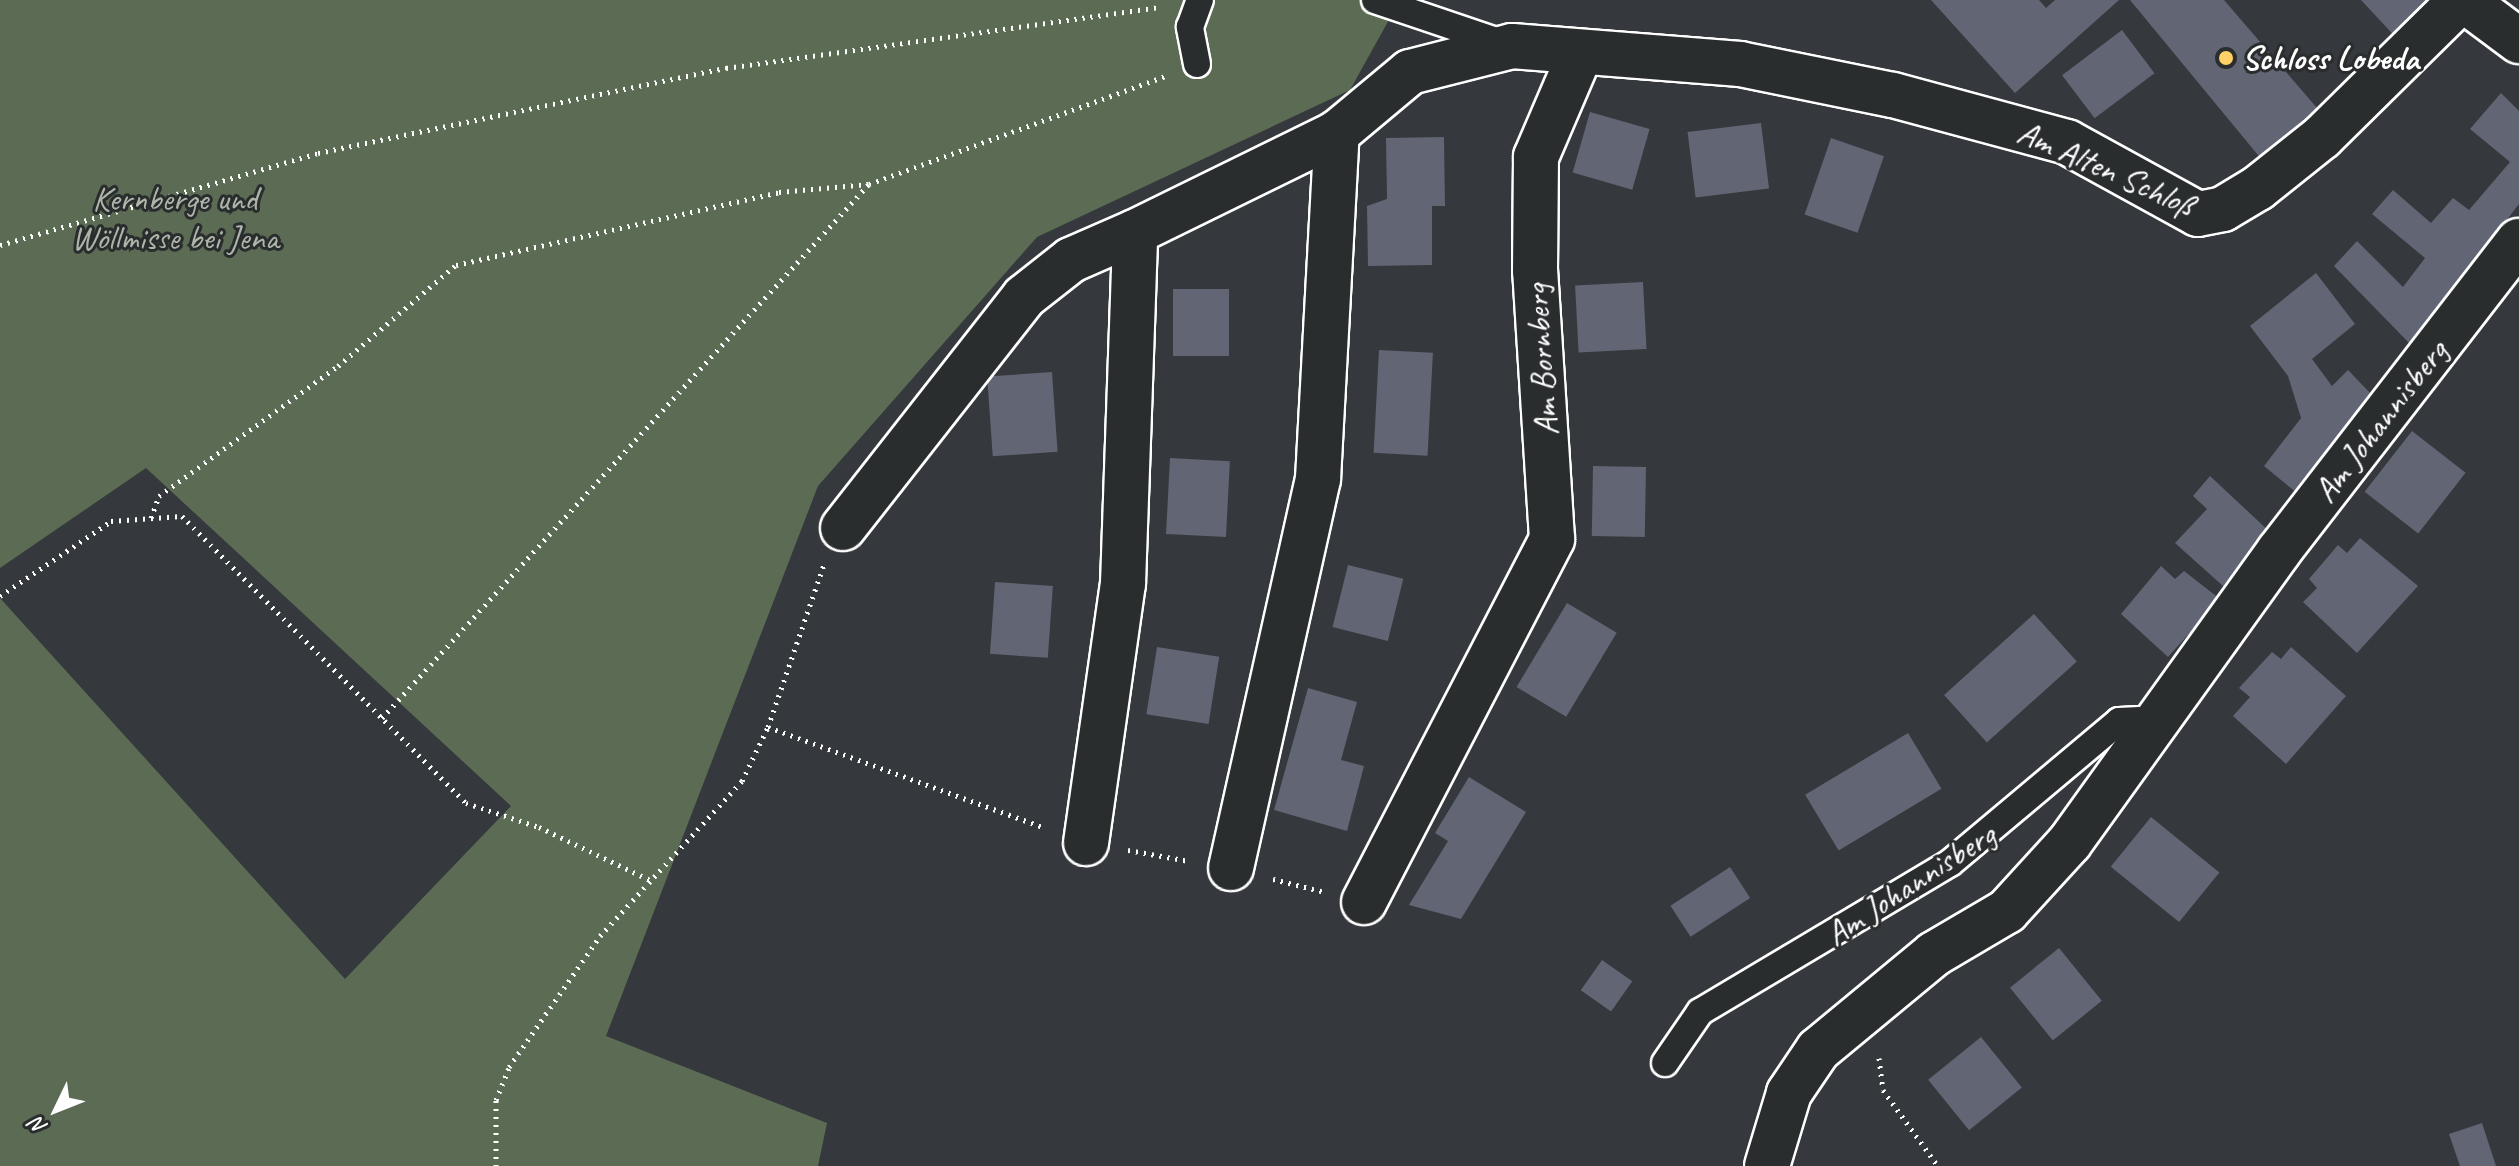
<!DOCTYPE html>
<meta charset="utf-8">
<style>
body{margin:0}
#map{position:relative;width:2519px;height:1166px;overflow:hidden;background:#35383c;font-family:Caveat,sans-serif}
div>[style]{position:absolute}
.green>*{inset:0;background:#5c6b53}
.building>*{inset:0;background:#626574;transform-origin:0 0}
.path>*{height:5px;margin-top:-2.5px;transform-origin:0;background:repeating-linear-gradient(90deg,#fff 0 2px,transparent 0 8px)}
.roads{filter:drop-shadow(2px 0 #fff) drop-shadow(-2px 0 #fff) drop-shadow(0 2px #fff) drop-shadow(0 -2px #fff)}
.service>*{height:26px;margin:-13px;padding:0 13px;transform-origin:13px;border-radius:13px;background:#2a2d2e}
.minor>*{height:44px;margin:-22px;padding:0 22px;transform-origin:22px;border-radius:22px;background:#2a2d2e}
.dots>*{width:22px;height:22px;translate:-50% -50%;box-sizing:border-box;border:4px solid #2a2d2e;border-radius:50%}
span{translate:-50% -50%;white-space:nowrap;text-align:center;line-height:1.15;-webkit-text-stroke:6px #2a2d2e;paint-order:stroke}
.poi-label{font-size:34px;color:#fff;font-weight:700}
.left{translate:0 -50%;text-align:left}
.street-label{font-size:34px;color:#fff}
.park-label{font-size:34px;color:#aeb5a9}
.north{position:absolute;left:16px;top:1070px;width:80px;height:80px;-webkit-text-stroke:6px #2a2d2e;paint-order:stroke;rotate:227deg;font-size:22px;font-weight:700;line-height:32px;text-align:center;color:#fff}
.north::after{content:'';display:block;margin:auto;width:28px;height:36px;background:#fff;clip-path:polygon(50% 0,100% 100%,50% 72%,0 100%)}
</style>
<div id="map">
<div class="green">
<div style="clip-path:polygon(0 0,1400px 0,1350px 90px,1037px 237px,818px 486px,606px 1036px,827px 1123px,818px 1166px,0 1166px,0 598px,345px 979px,511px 806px,146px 468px,0 568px)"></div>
</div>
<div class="building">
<div style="clip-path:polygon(1931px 0,2039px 0,2046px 8px,2055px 0,2119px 0,2015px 93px)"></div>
<div style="clip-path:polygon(2130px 0,2224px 0,2324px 116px,2267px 166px)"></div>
<div style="clip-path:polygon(2361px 0,2438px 0,2402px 44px)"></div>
<div style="left:2122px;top:30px;width:54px;height:75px;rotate:53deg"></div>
<div style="clip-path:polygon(2501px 93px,2519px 111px,2519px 204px,2411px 345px,2334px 266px,2357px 241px,2403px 287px,2425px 258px,2372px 214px,2393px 190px,2431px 223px,2453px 198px,2469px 210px,2510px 162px,2470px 129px)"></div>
<div style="left:1590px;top:112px;width:62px;height:63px;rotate:16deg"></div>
<div style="left:1761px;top:123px;width:66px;height:74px;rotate:83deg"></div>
<div style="clip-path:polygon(1444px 137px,1445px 206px,1432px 206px,1432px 265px,1368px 266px,1367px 206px,1387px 199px,1386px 138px)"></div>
<div style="left:1831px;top:138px;width:56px;height:81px;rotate:19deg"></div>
<div style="clip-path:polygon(2316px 273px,2355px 324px,2312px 359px,2332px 386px,2348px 370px,2372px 395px,2298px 494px,2264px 466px,2301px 418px,2288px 376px,2250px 326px)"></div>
<div style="left:1643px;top:282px;width:67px;height:68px;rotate:87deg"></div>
<div style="left:1229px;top:289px;width:67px;height:56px;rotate:90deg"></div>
<div style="left:1379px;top:350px;width:54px;height:103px;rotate:3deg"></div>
<div style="left:1052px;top:372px;width:80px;height:65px;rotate:86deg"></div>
<div style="left:2412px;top:431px;width:68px;height:77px;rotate:38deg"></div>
<div style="left:1170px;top:458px;width:60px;height:76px;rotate:3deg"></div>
<div style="left:1593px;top:466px;width:53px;height:70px;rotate:1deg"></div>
<div style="clip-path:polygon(2210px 476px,2271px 533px,2223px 586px,2175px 543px,2207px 509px,2193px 496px)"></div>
<div style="clip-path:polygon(2360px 538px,2418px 586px,2357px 653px,2303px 602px,2317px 588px,2309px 579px,2338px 545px,2347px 553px)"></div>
<div style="left:1348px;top:565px;width:57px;height:64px;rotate:14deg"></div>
<div style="clip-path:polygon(2161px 566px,2175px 579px,2184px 571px,2220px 599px,2168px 657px,2121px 614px)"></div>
<div style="left:995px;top:582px;width:58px;height:72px;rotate:4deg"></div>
<div style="left:1567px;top:603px;width:58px;height:98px;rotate:31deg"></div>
<div style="left:2034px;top:614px;width:64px;height:121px;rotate:48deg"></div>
<div style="left:1157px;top:647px;width:63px;height:68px;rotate:9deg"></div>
<div style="clip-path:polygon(2291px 647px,2346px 696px,2286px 764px,2233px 716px,2250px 697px,2239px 688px,2272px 652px,2281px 659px)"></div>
<div style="clip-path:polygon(1308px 688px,1357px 702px,1341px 760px,1364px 766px,1347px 831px,1274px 810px)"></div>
<div style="left:1908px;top:733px;width:65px;height:120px;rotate:59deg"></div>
<div style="clip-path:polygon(1469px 777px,1526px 812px,1461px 919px,1409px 905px,1448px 841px,1435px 833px)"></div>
<div style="left:2151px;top:817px;width:88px;height:64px;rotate:39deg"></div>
<div style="left:1730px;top:867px;width:37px;height:71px;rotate:57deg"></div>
<div style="left:2059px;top:948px;width:68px;height:63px;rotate:51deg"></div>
<div style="left:1602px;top:960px;width:37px;height:37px;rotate:35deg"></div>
<div style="left:1981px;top:1037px;width:65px;height:68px;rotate:51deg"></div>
<div style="clip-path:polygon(2482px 1123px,2496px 1166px,2460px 1166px,2449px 1134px)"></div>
</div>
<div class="path">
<div style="left:0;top:245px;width:331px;rotate:-16.1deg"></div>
<div style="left:318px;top:153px;width:417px;rotate:-11.8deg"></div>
<div style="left:726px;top:68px;width:438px;rotate:-8deg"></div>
<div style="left:151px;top:518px;width:23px;rotate:-70deg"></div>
<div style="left:159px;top:496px;width:221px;rotate:-36deg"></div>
<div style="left:338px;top:366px;width:155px;rotate:-40.6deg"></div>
<div style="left:456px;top:265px;width:331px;rotate:-12.7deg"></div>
<div style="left:779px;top:192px;width:90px;rotate:-5.1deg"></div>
<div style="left:869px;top:184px;width:316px;rotate:-20deg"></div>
<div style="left:0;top:596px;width:134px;rotate:-34deg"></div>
<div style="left:111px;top:521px;width:71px;rotate:-4deg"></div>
<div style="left:182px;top:516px;width:404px;rotate:45.3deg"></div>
<div style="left:466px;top:803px;width:77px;rotate:18.2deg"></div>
<div style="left:539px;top:827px;width:123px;rotate:25.5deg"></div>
<div style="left:382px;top:718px;width:723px;rotate:-47.64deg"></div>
<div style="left:768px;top:727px;width:295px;rotate:20deg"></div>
<div style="left:1128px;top:850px;width:62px;rotate:10.2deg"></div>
<div style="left:1273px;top:879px;width:54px;rotate:14deg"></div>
<div style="left:1879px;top:1058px;width:32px;rotate:83deg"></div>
<div style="left:1883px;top:1090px;width:94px;rotate:54.1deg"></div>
<div style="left:496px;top:1166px;width:66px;rotate:-90deg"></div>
<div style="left:496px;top:1100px;width:35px;rotate:-68deg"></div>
<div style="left:509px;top:1067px;width:160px;rotate:-55.2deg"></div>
<div style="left:600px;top:936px;width:210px;rotate:-47.5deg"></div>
<div style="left:742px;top:781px;width:60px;rotate:-64.3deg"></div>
<div style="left:768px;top:727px;width:172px;rotate:-71deg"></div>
</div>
<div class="roads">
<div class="service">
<div style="left:1375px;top:0;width:140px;rotate:18.7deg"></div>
<div style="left:1197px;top:64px;width:38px;rotate:-101deg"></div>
<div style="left:1190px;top:27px;width:29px;rotate:-70deg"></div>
<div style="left:1665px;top:1063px;width:62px;rotate:-55.5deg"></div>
<div style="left:1700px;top:1012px;width:291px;rotate:-30.8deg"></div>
<div style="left:1950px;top:863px;width:221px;rotate:-40deg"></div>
<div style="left:2119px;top:721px;width:41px;rotate:-2.8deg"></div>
</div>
<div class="minor">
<div style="left:2464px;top:0;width:69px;rotate:36.7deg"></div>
<div style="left:843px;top:528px;width:293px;rotate:-51.9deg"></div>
<div style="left:1024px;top:297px;width:60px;rotate:-38.2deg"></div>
<div style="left:1071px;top:260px;width:70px;rotate:-23.6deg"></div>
<div style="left:1086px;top:843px;width:262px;rotate:-81.9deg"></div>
<div style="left:1123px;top:584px;width:352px;rotate:-88deg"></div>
<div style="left:1135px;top:232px;width:225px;rotate:-26.1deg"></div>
<div style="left:1231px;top:868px;width:399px;rotate:-77.4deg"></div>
<div style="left:1318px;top:479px;width:347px;rotate:-86.9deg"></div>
<div style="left:1337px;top:133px;width:95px;rotate:-39.9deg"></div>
<div style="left:1410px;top:72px;width:105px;rotate:-14.3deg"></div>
<div style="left:1512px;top:46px;width:229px;rotate:4.5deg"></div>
<div style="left:1740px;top:64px;width:156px;rotate:11.5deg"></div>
<div style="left:1893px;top:95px;width:180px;rotate:15.1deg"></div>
<div style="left:2067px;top:142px;width:149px;rotate:28.8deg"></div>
<div style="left:2198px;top:214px;width:25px;rotate:-11deg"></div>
<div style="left:2223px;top:209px;width:41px;rotate:-31deg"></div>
<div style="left:2258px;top:188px;width:82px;rotate:-38.6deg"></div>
<div style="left:2322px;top:137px;width:195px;rotate:-44.6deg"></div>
<div style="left:1364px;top:902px;width:409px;rotate:-62.6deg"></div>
<div style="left:1552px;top:539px;width:269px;rotate:-93.6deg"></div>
<div style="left:1535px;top:271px;width:114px;rotate:-89.5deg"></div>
<div style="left:1536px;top:157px;width:114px;rotate:-66.8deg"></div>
<div style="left:1767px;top:1166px;width:76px;rotate:-73.2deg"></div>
<div style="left:1789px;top:1093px;width:52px;rotate:-56deg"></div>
<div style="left:1818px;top:1050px;width:151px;rotate:-39.6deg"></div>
<div style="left:1934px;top:954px;width:85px;rotate:-30.5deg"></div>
<div style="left:2007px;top:911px;width:93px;rotate:-47.6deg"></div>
<div style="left:2070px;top:842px;width:358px;rotate:-54.3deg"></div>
<div style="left:2279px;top:551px;width:392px;rotate:-52.3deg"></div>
</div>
</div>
<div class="dots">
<div style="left:2226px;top:58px;background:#ffd166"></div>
</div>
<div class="poi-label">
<span class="left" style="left:2242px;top:58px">Schloss Lobeda</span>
</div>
<div class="street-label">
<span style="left:2106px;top:168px;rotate:24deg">Am Alten Schloß</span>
<span style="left:1541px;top:360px;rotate:-94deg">Am Bornberg</span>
<span style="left:2380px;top:421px;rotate:-52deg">Am Johannisberg</span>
<span style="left:1910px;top:884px;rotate:-33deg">Am Johannisberg</span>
</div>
<div class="park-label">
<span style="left:175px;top:218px">Kernberge und<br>Wöllmisse bei Jena</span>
</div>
<div class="north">N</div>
</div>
